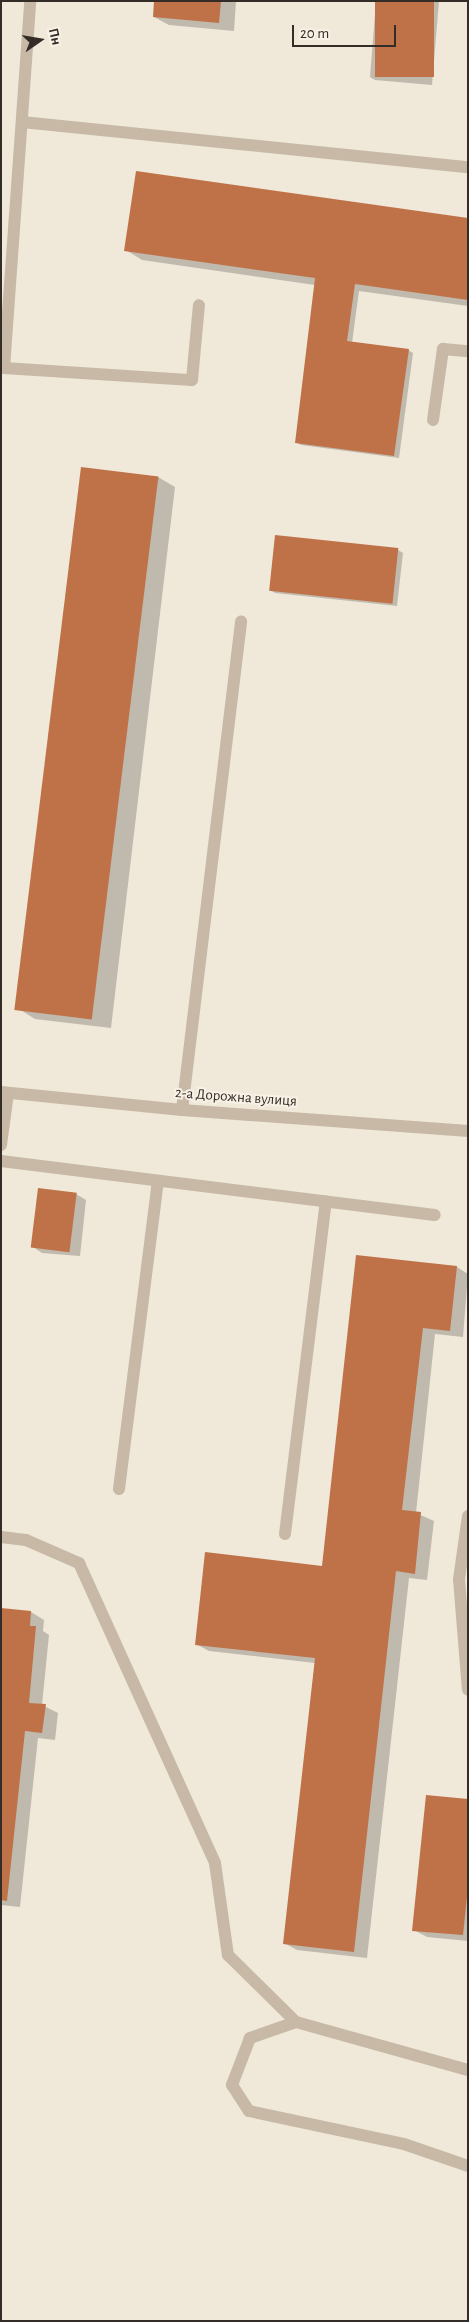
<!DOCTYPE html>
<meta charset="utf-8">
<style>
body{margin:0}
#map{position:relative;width:469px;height:2322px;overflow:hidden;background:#f0e8d9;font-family:"Alegreya Sans",sans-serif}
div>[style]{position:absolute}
.shadow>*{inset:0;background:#0003}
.building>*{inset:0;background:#bf7248;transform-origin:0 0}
.lane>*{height:12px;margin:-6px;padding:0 6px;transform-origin:6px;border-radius:6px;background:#c7b9a6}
.street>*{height:12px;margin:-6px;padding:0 6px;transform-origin:6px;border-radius:6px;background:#c7b9a6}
span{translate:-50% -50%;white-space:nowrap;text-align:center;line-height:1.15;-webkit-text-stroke:4px #f8f1e5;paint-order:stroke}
.street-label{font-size:15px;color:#342c27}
.frame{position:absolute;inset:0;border:2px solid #342c27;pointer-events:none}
.north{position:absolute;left:15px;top:15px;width:50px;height:50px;-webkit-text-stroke:4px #f8f1e5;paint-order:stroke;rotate:77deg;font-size:14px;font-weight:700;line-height:20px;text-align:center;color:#342c27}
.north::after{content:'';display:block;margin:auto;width:18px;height:22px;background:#342c27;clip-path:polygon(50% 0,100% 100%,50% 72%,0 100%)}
.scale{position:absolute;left:292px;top:25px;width:104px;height:22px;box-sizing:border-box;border:2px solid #342c27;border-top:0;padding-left:6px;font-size:15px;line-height:18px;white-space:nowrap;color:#342c27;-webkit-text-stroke:4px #f8f1e5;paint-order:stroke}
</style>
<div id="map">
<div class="shadow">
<div style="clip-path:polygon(155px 1px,236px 1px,234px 31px,169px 25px,154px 17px)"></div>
<div style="clip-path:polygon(376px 1px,439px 1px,432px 85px,375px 80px,370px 77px)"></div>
<div style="clip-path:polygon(468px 219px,468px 306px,359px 291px,352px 343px,408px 350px,413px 353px,399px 458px,301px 445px,296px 442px,315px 285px,142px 260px,126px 250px)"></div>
<div style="clip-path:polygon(82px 468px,158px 477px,175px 487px,111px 1028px,35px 1019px,19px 1009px)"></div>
<div style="clip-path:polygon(398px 550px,403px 553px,397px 606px,275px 593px,270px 590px)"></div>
<div style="clip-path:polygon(76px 1194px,86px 1200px,80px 1256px,42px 1253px,33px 1247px)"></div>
<div style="clip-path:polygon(357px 1256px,457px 1267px,468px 1274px,463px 1337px,435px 1334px,416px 1513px,434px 1521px,427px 1580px,409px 1578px,367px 1958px,297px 1950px,284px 1943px,315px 1663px,209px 1651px,196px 1644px,323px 1567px)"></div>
<div style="clip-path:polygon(1px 1609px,31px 1612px,44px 1620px,43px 1631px,49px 1635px,42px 1705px,58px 1713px,55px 1740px,38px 1738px,20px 1907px,1px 1905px)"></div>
<div style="clip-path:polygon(468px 1800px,468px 1941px,427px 1937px,414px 1930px)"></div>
</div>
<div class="building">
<div style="clip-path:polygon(154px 1px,221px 1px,219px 23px,153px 17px)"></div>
<div style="left:375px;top:1px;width:59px;height:76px"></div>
<div style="clip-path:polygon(136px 171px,468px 218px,468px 300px,355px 284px,347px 341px,409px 349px,394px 456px,295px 443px,315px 278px,124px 251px)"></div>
<div style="left:81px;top:467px;width:78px;height:547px;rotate:7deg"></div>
<div style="left:275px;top:535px;width:124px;height:56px;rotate:6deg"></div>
<div style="left:38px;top:1188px;width:39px;height:60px;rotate:7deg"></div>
<div style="clip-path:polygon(356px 1255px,457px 1266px,450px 1331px,423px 1328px,402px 1510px,421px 1512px,415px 1574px,396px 1571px,354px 1952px,283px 1944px,315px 1658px,195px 1645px,205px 1552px,322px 1566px)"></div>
<div style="clip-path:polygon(1px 1608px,31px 1611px,30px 1626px,36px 1626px,29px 1703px,46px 1704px,42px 1733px,25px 1731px,7px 1901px,1px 1900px)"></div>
<div style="clip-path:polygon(426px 1795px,468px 1799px,468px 1887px,463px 1935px,412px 1931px)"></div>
</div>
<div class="lane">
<div style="left:22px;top:122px;width:448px;rotate:5.8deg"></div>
<div style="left:1px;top:368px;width:3px"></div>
<div style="left:4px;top:368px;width:368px;rotate:-85.9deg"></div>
<div style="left:4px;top:368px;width:188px;rotate:3.7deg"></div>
<div style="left:192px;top:380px;width:75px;rotate:-84.7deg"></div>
<div style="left:433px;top:420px;width:72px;rotate:-82deg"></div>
<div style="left:443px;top:349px;width:25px;rotate:5deg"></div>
<div style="left:182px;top:1110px;width:492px;rotate:-83.1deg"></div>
<div style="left:1px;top:1145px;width:52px;rotate:-82.3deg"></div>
<div style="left:1px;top:1161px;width:437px;rotate:7.1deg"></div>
<div style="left:119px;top:1489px;width:310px;rotate:-82.8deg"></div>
<div style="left:468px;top:1516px;width:64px;rotate:98.1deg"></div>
<div style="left:459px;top:1579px;width:111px;rotate:85.4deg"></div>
<div style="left:285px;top:1534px;width:335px;rotate:-83deg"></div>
<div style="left:1px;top:1537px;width:25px;rotate:7deg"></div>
<div style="left:26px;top:1540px;width:58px;rotate:23.5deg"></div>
<div style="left:79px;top:1563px;width:329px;rotate:65.6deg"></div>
<div style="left:215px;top:1863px;width:93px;rotate:82deg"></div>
<div style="left:228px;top:1955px;width:95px;rotate:44.6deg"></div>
<div style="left:296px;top:2022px;width:179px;rotate:15.6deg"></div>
<div style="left:296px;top:2022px;width:49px;rotate:160.8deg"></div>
<div style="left:250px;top:2038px;width:50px;rotate:111deg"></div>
<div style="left:232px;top:2085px;width:31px;rotate:57deg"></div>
<div style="left:249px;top:2111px;width:158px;rotate:12deg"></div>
<div style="left:404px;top:2144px;width:68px;rotate:19deg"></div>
</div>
<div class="street">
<div style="left:1px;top:1092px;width:182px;rotate:5.7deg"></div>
<div style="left:182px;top:1110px;width:287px;rotate:4.2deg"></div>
</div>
<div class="street-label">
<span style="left:236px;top:1097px;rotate:4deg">2-а Дорожна вулиця</span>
</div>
<div class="frame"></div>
<div class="north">Пн</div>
<div class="scale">20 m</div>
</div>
